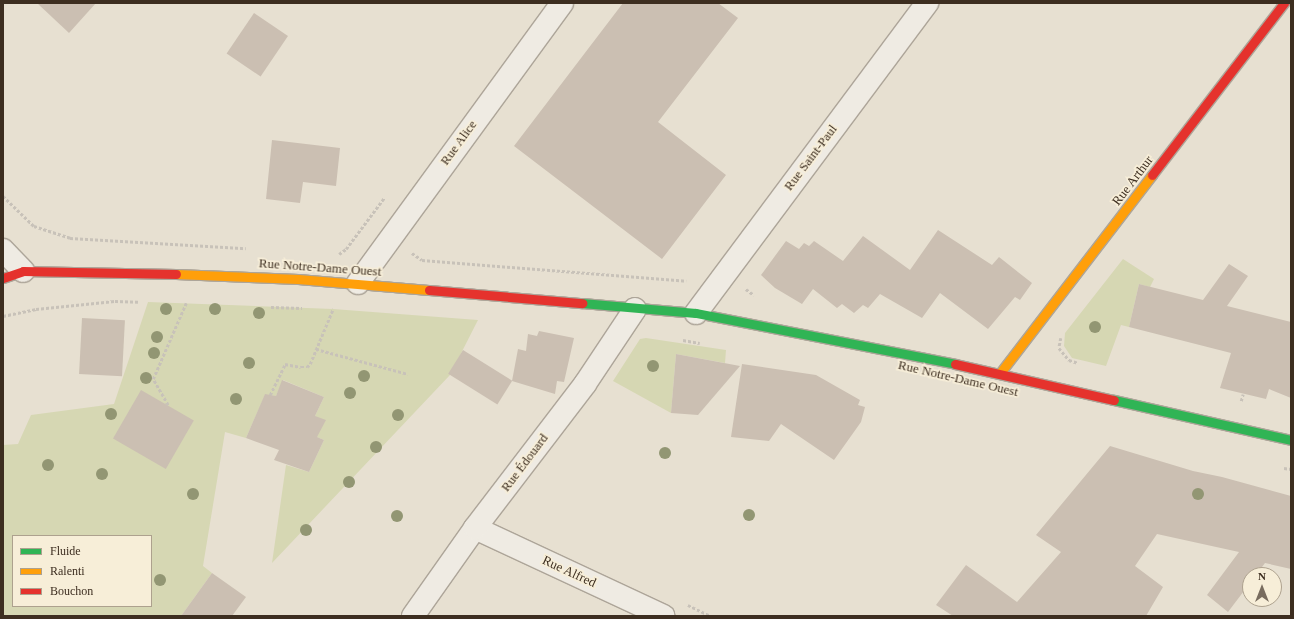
<!DOCTYPE html>
<meta charset="utf-8">
<style>
body{margin:0}
#map{position:relative;width:1294px;height:619px;overflow:hidden;background:#e7e0d1;font-family:"Times New Roman",serif}
div>[style]{position:absolute}
.green>*{inset:0;background:#d6d7b3}
.building>*{inset:0;background:#cbbfb2;transform-origin:0 0}
.path>*{height:2.5px;margin-top:-1.25px;transform-origin:0;background:repeating-linear-gradient(90deg,#c8c2b9 0 3px,transparent 0 5px)}
.roads{filter:drop-shadow(1px 0 #ada599) drop-shadow(-1px 0 #ada599) drop-shadow(0 1px #ada599) drop-shadow(0 -1px #ada599)}
.street>*{height:22px;margin:-11px;padding:0 11px;transform-origin:11px;border-radius:11px;background:#efebe3}
.fast>*{height:9px;margin:-4.5px;padding:0 4.5px;transform-origin:4.5px;border-radius:4.5px;background:#30b455}
.slow>*{height:9px;margin:-4.5px;padding:0 4.5px;transform-origin:4.5px;border-radius:4.5px;background:#ff9f0a}
.jam>*{height:9px;margin:-4.5px;padding:0 4.5px;transform-origin:4.5px;border-radius:4.5px;background:#e5322d}
.trees>*{width:12px;height:12px;margin:-6px;border-radius:50%;background:#929673}
span{translate:-50% -50%;white-space:nowrap;text-align:center;line-height:1.15;-webkit-text-stroke:3.5px #f7eed8;paint-order:stroke}
.street-label{font-size:13px;color:#3d2e20}
.frame{position:absolute;inset:0;border:4px solid #3d2e20;pointer-events:none}
.legend{position:absolute;left:12px;top:535px;width:140px;height:72px;box-sizing:border-box;background:#f7eed8;border:1px solid #ada18e;margin:0;padding:5px 7px;list-style:none;font-size:12px;color:#3d2e20}
.legend li{display:flex;align-items:center;gap:8px;height:20px}
.legend b{width:20px;border:1px solid #ada18e}
.north{position:absolute;left:1242px;top:567px;width:40px;height:40px;box-sizing:border-box;background:#f7eed8;border:1px solid #ada18e;border-radius:50%;rotate:0deg;font-size:11px;font-weight:700;line-height:16px;text-align:center;color:#3d2e20}
.north::after{content:'';display:block;margin:auto;width:14px;height:18px;background:#786c5e;clip-path:polygon(50% 0,100% 100%,50% 72%,0 100%)}
</style>
<div id="map">
<div class="green">
<div style="clip-path:polygon(1123px 259px,1154px 279px,1150px 287px,1139px 284px,1129px 327px,1121px 325px,1106px 366px,1072px 358px,1064px 346px,1065px 333px)"></div>
<div style="clip-path:polygon(evenodd,148px 302px,333px 309px,478px 320px,450px 375px,272px 563px,286px 465px,309px 472px,324px 440px,317px 437px,315px 416px,324px 397px,283px 380px,276px 396px,265px 395px,246px 438px,225px 432px,203px 566px,212px 573px,181px 616px,3px 616px,3px 445px,18px 444px,31px 415px,114px 404px,148px 302px,13px 536px,151px 536px,151px 606px,13px 606px,13px 536px)"></div>
<div style="clip-path:polygon(646px 338px,726px 350px,725px 363px,676px 354px,671px 413px,613px 381px,640px 339px)"></div>
</div>
<div class="building">
<div style="clip-path:polygon(37px 3px,96px 3px,69px 33px)"></div>
<div style="clip-path:polygon(623px 3px,718px 3px,738px 18px,658px 122px,726px 175px,662px 259px,514px 146px)"></div>
<div style="left:254px;top:13px;width:41px;height:49px;rotate:34deg"></div>
<div style="clip-path:polygon(272px 140px,340px 148px,336px 186px,303px 182px,300px 203px,266px 199px)"></div>
<div style="clip-path:polygon(938px 230px,992px 265px,999px 257px,1032px 283px,1020px 300px,1015px 297px,988px 329px,940px 293px,922px 318px,880px 294px,868px 308px,863px 305px,854px 313px,842px 304px,837px 308px,813px 289px,802px 304px,775px 288px,761px 275px,786px 241px,799px 249px,804px 243px,809px 246px,814px 241px,843px 261px,863px 236px,910px 270px)"></div>
<div style="clip-path:polygon(1229px 264px,1248px 276px,1227px 306px,1291px 322px,1291px 398px,1269px 389px,1266px 399px,1220px 388px,1231px 353px,1129px 327px,1139px 284px,1203px 300px)"></div>
<div style="left:82px;top:318px;width:43px;height:56px;rotate:3deg"></div>
<div style="clip-path:polygon(539px 331px,574px 338px,564px 382px,557px 381px,555px 394px,512px 381px,518px 349px,526px 351px,528px 334px,537px 336px)"></div>
<div style="left:463px;top:350px;width:58px;height:28px;rotate:32deg"></div>
<div style="clip-path:polygon(676px 354px,740px 366px,698px 415px,671px 413px)"></div>
<div style="clip-path:polygon(742px 364px,816px 375px,860px 400px,858px 405px,865px 407px,861px 422px,834px 460px,781px 424px,769px 441px,731px 437px)"></div>
<div style="clip-path:polygon(282px 380px,324px 397px,315px 416px,326px 420px,317px 437px,324px 440px,309px 472px,274px 460px,279px 450px,246px 438px,265px 394px,276px 396px)"></div>
<div style="left:141px;top:390px;width:61px;height:56px;rotate:30deg"></div>
<div style="clip-path:polygon(1110px 446px,1193px 471px,1222px 477px,1291px 496px,1291px 569px,1265px 563px,1256px 575px,1250px 575px,1250px 583px,1228px 612px,1207px 595px,1239px 552px,1157px 534px,1135px 566px,1163px 587px,1146px 616px,953px 616px,936px 605px,966px 565px,1017px 602px,1061px 552px,1036px 535px)"></div>
<div style="clip-path:polygon(212px 573px,246px 597px,232px 616px,181px 616px)"></div>
</div>
<div class="path">
<div style="left:3px;top:196px;width:43px;rotate:44.1deg"></div>
<div style="left:34px;top:226px;width:38px;rotate:18deg"></div>
<div style="left:70px;top:238px;width:176px;rotate:3.3deg"></div>
<div style="left:412px;top:253px;width:12px;rotate:35deg"></div>
<div style="left:422px;top:260px;width:265px;rotate:4.5deg"></div>
<div style="left:339px;top:254px;width:9px;rotate:-36deg"></div>
<div style="left:346px;top:249px;width:64px;rotate:-53.3deg"></div>
<div style="left:746px;top:289px;width:10px;rotate:37deg"></div>
<div style="left:271px;top:307px;width:31px;rotate:2deg"></div>
<div style="left:3px;top:316px;width:34px;rotate:-12deg"></div>
<div style="left:36px;top:309px;width:79px;rotate:-5.8deg"></div>
<div style="left:115px;top:301px;width:23px;rotate:2deg"></div>
<div style="left:1061px;top:338px;width:10px;rotate:101deg"></div>
<div style="left:1059px;top:348px;width:16px;rotate:50deg"></div>
<div style="left:1069px;top:360px;width:9px;rotate:18deg"></div>
<div style="left:683px;top:340px;width:17px;rotate:10deg"></div>
<div style="left:316px;top:349px;width:95px;rotate:15.2deg"></div>
<div style="left:270px;top:395px;width:34px;rotate:-64deg"></div>
<div style="left:285px;top:364px;width:16px;rotate:11deg"></div>
<div style="left:301px;top:367px;width:6px"></div>
<div style="left:307px;top:367px;width:4px;rotate:-45deg"></div>
<div style="left:310px;top:364px;width:60px;rotate:-67.3deg"></div>
<div style="left:1241px;top:401px;width:7px;rotate:-74deg"></div>
<div style="left:168px;top:405px;width:30px;rotate:-120deg"></div>
<div style="left:153px;top:379px;width:83px;rotate:-66.5deg"></div>
<div style="left:1284px;top:468px;width:7px;rotate:8deg"></div>
<div style="left:688px;top:605px;width:25px;rotate:26deg"></div>
</div>
<div class="roads">
<div class="street">
<div style="left:3px;top:250px;width:29px;rotate:46deg"></div>
<div style="left:358px;top:283px;width:346px;rotate:-53.9deg"></div>
<div style="left:696px;top:313px;width:387px;rotate:-53.3deg"></div>
<div style="left:475px;top:528px;width:208px;rotate:25deg"></div>
<div style="left:413px;top:616px;width:108px;rotate:-54.8deg"></div>
<div style="left:475px;top:528px;width:181px;rotate:-52.6deg"></div>
<div style="left:585px;top:384px;width:90px;rotate:-56.3deg"></div>
</div>
<div class="fast">
<div style="left:582px;top:303px;width:114px;rotate:5deg"></div>
<div style="left:696px;top:313px;width:264px;rotate:11.1deg"></div>
<div style="left:1114px;top:400px;width:181px;rotate:12.7deg"></div>
</div>
<div class="slow">
<div style="left:176px;top:274px;width:122px;rotate:2.3deg"></div>
<div style="left:298px;top:279px;width:131px;rotate:4.8deg"></div>
<div style="left:1000px;top:373px;width:250px;rotate:-52.5deg"></div>
</div>
<div class="jam">
<div style="left:1152px;top:175px;width:217px;rotate:-52.5deg"></div>
<div style="left:3px;top:278px;width:21px;rotate:-19deg"></div>
<div style="left:23px;top:271px;width:153px;rotate:1.1deg"></div>
<div style="left:429px;top:290px;width:154px;rotate:4.9deg"></div>
<div style="left:955px;top:364px;width:163px;rotate:12.8deg"></div>
</div>
</div>
<div class="trees">
<div style="left:166px;top:309px"></div>
<div style="left:215px;top:309px"></div>
<div style="left:259px;top:313px"></div>
<div style="left:1095px;top:327px"></div>
<div style="left:157px;top:337px"></div>
<div style="left:154px;top:353px"></div>
<div style="left:249px;top:363px"></div>
<div style="left:653px;top:366px"></div>
<div style="left:364px;top:376px"></div>
<div style="left:146px;top:378px"></div>
<div style="left:350px;top:393px"></div>
<div style="left:236px;top:399px"></div>
<div style="left:111px;top:414px"></div>
<div style="left:398px;top:415px"></div>
<div style="left:376px;top:447px"></div>
<div style="left:665px;top:453px"></div>
<div style="left:48px;top:465px"></div>
<div style="left:102px;top:474px"></div>
<div style="left:349px;top:482px"></div>
<div style="left:193px;top:494px"></div>
<div style="left:1198px;top:494px"></div>
<div style="left:749px;top:515px"></div>
<div style="left:397px;top:516px"></div>
<div style="left:306px;top:530px"></div>
<div style="left:160px;top:580px"></div>
</div>
<div class="street-label">
<span style="left:459px;top:143px;rotate:-54deg">Rue Alice</span>
<span style="left:811px;top:158px;rotate:-53deg">Rue Saint-Paul</span>
<span style="left:1133px;top:181px;rotate:-53deg">Rue Arthur</span>
<span style="left:320px;top:268px;rotate:4deg">Rue Notre-Dame Ouest</span>
<span style="left:958px;top:379px;rotate:13deg">Rue Notre-Dame Ouest</span>
<span style="left:525px;top:463px;rotate:-53deg">Rue Édouard</span>
<span style="left:569px;top:572px;rotate:25deg">Rue Alfred</span>
</div>
<div class="frame"></div>
<ul class="legend">
<li><b style="height:5px;background:#30b455"></b>Fluide</li>
<li><b style="height:5px;background:#ff9f0a"></b>Ralenti</li>
<li><b style="height:5px;background:#e5322d"></b>Bouchon</li>
</ul>
<div class="north">N</div>
</div>
